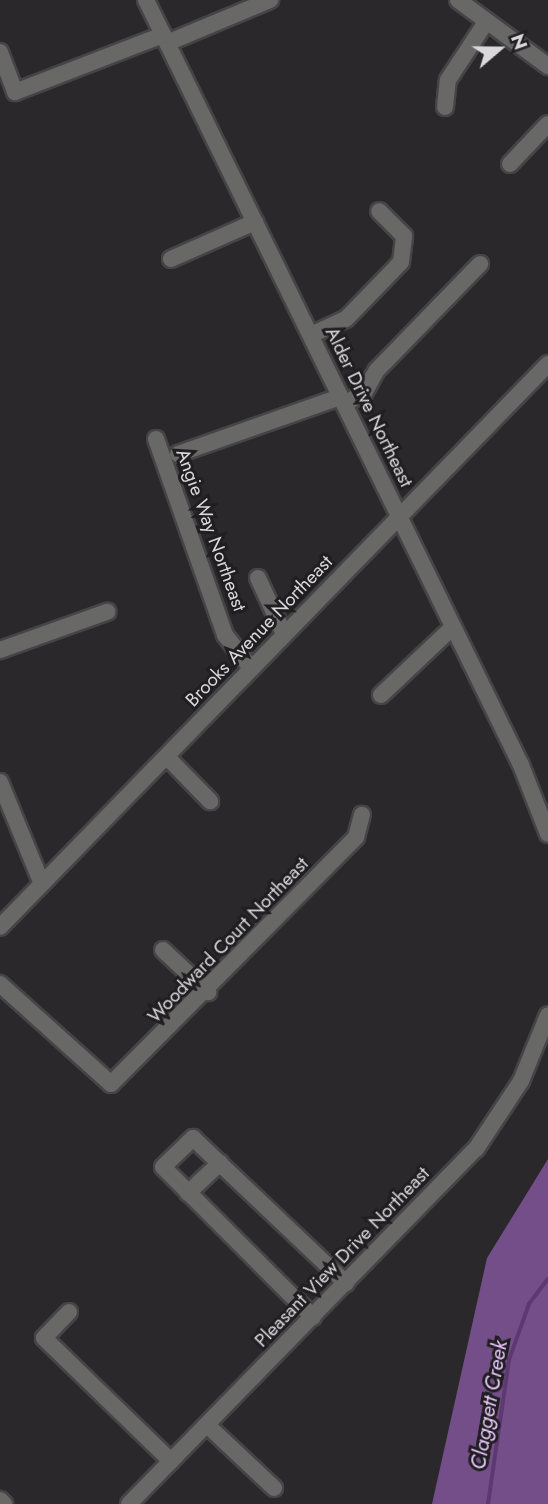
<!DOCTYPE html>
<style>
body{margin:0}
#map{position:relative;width:548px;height:1504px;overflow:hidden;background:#2a282b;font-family:Jost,sans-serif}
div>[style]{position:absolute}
.forest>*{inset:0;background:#744e88}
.stream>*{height:3.5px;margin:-1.75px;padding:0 1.75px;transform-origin:1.75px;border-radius:1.75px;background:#5d3971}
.roads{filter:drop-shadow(2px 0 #464447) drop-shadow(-2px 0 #464447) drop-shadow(0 2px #464447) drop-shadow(0 -2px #464447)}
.minor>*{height:16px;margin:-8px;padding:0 8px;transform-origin:8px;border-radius:8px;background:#686866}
span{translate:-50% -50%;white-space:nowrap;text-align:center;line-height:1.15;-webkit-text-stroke:6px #201e21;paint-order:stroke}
.street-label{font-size:19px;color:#dad8da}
.water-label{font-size:21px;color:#e8c8fb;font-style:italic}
.north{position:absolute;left:464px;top:14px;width:70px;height:70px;-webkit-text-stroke:5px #201e21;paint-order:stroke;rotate:70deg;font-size:19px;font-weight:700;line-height:28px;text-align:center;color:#dad8da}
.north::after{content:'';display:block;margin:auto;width:24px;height:32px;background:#dad8da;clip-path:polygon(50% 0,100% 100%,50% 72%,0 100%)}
</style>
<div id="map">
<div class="forest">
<div style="clip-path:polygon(548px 1159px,548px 1504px,432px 1504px,487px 1258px)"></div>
</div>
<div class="stream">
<div style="left:488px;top:1504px;width:146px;rotate:-81.7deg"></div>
<div style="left:509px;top:1360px;width:59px;rotate:-70.3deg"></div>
<div style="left:529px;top:1304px;width:31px;rotate:-53deg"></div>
</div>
<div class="roads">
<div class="minor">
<div style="left:146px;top:0;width:852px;rotate:63.89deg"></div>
<div style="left:521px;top:765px;width:74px;rotate:68.6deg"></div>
<div style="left:458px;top:0;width:112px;rotate:36.3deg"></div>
<div style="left:167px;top:43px;width:112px;rotate:-22.7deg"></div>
<div style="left:0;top:52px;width:43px;rotate:69.4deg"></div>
<div style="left:15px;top:92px;width:159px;rotate:-21.1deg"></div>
<div style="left:445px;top:107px;width:27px;rotate:-84deg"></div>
<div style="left:448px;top:80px;width:69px;rotate:-56.8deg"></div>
<div style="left:510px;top:164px;width:55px;rotate:-46.5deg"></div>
<div style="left:171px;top:259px;width:92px;rotate:-23.8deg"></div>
<div style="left:311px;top:335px;width:38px;rotate:-25deg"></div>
<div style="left:346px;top:319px;width:79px;rotate:-46deg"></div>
<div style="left:401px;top:262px;width:26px;rotate:-83deg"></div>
<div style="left:404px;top:236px;width:35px;rotate:-135deg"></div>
<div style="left:344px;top:404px;width:23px;rotate:-29deg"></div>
<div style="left:364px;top:393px;width:26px;rotate:-61deg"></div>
<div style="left:377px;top:370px;width:148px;rotate:-45.8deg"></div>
<div style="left:156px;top:439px;width:208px;rotate:70.6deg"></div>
<div style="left:225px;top:635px;width:42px;rotate:51.8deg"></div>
<div style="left:178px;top:454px;width:172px;rotate:-19.4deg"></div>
<div style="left:258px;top:578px;width:62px;rotate:65.1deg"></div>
<div style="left:0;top:650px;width:114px;rotate:-19.6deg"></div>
<div style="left:381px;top:695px;width:99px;rotate:-43.4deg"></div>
<div style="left:167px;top:757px;width:62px;rotate:45.7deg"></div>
<div style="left:0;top:782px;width:110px;rotate:67.6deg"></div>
<div style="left:0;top:927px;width:786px;rotate:-45.77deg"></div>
<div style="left:163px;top:950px;width:62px;rotate:43deg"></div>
<div style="left:0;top:984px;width:149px;rotate:42deg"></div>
<div style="left:111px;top:1084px;width:348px;rotate:-45.2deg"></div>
<div style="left:356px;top:837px;width:23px;rotate:-75deg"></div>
<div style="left:188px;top:1193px;width:44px;rotate:-43.2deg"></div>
<div style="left:69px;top:1312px;width:36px;rotate:134deg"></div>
<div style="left:44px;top:1338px;width:177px;rotate:44.1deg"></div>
<div style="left:313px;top:1317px;width:212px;rotate:-135deg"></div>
<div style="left:163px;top:1167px;width:42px;rotate:-44deg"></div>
<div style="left:193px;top:1138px;width:211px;rotate:43.5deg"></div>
<div style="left:207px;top:1425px;width:92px;rotate:43.2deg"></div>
<div style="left:0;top:1500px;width:6px;rotate:45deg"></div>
<div style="left:129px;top:1504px;width:496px;rotate:-45.7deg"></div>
<div style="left:476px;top:1149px;width:82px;rotate:-56.5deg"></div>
<div style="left:521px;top:1081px;width:71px;rotate:-67.8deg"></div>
</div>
</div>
<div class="street-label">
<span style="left:369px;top:407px;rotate:64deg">Alder Drive Northeast</span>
<span style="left:211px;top:530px;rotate:70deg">Angie Way Northeast</span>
<span style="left:259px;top:631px;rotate:-46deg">Brooks Avenue Northeast</span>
<span style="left:228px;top:940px;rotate:-46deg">Woodward Court Northeast</span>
<span style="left:342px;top:1257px;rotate:-46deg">Pleasant View Drive Northeast</span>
</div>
<div class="water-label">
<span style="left:489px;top:1405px;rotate:-80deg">Claggett Creek</span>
</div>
<div class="north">N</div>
</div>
